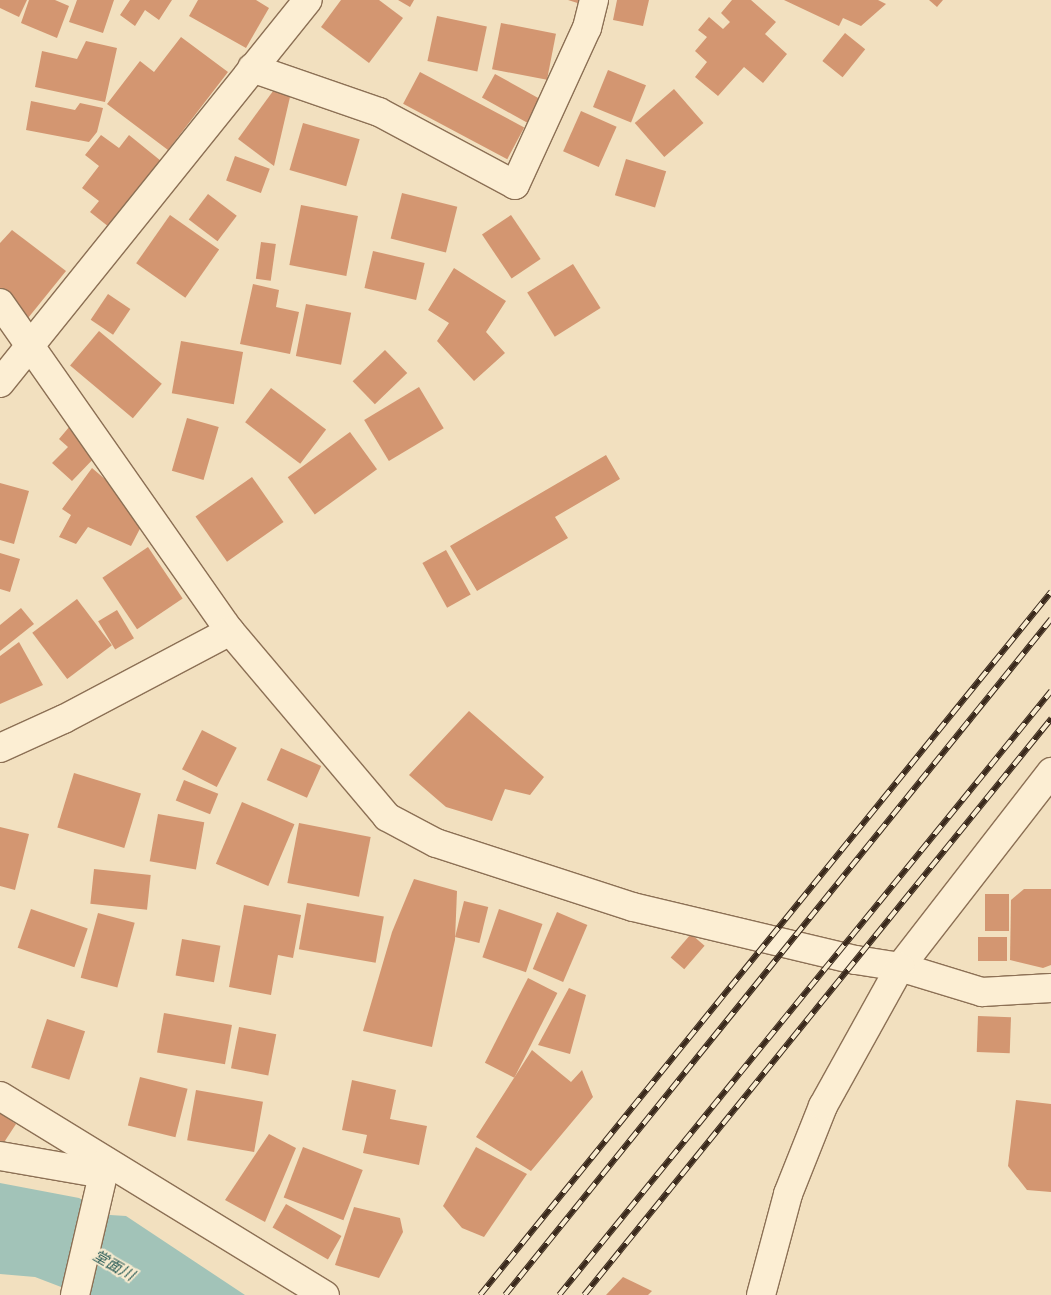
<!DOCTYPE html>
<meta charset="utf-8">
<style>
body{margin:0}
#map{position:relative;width:1051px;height:1295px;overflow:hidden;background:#f2e0bf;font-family:Merriweather,"Noto Sans JP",serif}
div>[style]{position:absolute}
.water>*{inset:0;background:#a2c3b8}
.building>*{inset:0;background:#d39671;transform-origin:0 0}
.roads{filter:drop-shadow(1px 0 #8c7055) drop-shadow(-1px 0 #8c7055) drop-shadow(0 1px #8c7055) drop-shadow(0 -1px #8c7055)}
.street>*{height:28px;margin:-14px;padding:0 14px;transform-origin:14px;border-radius:14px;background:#fceed3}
.secondary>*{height:28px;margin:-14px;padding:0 14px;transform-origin:14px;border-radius:14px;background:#fceed3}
.rail>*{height:5.5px;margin-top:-2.75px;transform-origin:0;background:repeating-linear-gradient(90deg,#f8ebcf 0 11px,#3a291b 0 22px);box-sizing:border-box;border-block:1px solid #3a291b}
span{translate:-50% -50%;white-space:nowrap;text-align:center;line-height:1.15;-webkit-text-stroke:4px #f8ebcf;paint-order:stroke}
.water-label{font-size:15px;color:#295b56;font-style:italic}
</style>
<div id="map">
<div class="water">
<div style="clip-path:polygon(0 1183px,79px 1198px,110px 1215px,126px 1216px,245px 1295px,82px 1295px,35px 1277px,0 1274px)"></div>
</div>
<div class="building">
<div style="clip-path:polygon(0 0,27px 0,19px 17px,0 8px)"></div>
<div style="clip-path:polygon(29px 0,55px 0,69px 6px,57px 38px,21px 23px)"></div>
<div style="clip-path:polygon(77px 0,114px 0,103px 33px,69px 22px)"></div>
<div style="clip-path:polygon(130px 0,172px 0,159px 20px,145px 10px,135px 26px,120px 15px)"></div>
<div style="clip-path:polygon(198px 0,256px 0,269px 8px,246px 48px,189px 16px)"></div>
<div style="clip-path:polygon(341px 0,379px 0,403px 18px,369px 63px,321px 27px)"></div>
<div style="clip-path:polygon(398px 0,414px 0,410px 7px)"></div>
<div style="clip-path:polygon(568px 0,589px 0,587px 6px)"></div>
<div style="clip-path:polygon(617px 0,649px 0,643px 26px,613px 20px)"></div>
<div style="clip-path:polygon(732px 0,751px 0,776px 22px,765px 34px,787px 54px,763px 83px,744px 67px,718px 96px,695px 77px,707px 62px,695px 51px,707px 37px,698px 30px,709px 17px,723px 29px,730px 22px,721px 13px)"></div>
<div style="clip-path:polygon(784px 0,878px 0,886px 4px,861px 26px,843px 18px,839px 26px)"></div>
<div style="clip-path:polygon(929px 0,943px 0,937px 7px)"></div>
<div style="left:437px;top:16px;width:51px;height:46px;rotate:12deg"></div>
<div style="left:501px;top:23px;width:56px;height:47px;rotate:11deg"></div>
<div style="left:845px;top:33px;width:26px;height:36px;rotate:39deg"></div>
<div style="clip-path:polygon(181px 37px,228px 72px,168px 150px,107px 104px,140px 61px,154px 72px)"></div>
<div style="clip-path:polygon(86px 41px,117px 48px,105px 102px,35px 87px,42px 51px,77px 59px)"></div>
<div style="left:608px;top:70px;width:41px;height:40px;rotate:22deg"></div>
<div style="left:420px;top:72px;width:118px;height:36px;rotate:28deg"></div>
<div style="left:495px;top:74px;width:54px;height:27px;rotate:29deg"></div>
<div style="clip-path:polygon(276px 87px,290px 97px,274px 166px,238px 139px)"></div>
<div style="left:674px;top:89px;width:45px;height:52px;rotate:49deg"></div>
<div style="clip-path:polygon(31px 101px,75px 110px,80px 103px,103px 108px,97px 132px,89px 142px,26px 130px)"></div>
<div style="left:581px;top:111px;width:39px;height:44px;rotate:24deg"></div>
<div style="left:303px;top:123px;width:59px;height:49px;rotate:16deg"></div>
<div style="clip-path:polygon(101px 135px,119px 148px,129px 135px,161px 161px,109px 227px,90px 212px,99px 201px,82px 188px,99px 166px,85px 155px)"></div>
<div style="left:235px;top:156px;width:37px;height:26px;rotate:20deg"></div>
<div style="left:626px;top:159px;width:42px;height:38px;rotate:17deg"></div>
<div style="left:402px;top:193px;width:57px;height:47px;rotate:14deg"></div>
<div style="left:208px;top:194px;width:36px;height:32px;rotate:37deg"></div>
<div style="left:301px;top:205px;width:58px;height:61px;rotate:11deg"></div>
<div style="left:170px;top:215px;width:60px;height:59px;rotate:35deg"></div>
<div style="left:511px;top:215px;width:53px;height:35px;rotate:56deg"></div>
<div style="clip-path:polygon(12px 230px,66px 271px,24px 323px,0 290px,0 243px)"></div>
<div style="left:261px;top:242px;width:15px;height:37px;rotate:8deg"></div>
<div style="left:373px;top:251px;width:53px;height:38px;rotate:13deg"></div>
<div style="left:573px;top:264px;width:52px;height:54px;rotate:58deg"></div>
<div style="clip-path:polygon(454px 268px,506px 301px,486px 332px,505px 353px,474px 381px,437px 341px,449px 323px,428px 310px)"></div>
<div style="clip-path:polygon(253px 284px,279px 290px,276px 307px,299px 312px,290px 354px,240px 344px)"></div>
<div style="left:108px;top:294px;width:27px;height:31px;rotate:34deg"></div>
<div style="left:306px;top:304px;width:46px;height:53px;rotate:11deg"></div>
<div style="left:99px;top:331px;width:82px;height:45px;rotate:40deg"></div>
<div style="left:181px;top:341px;width:63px;height:53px;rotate:10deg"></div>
<div style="left:385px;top:350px;width:32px;height:45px;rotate:46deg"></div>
<div style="left:419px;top:387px;width:48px;height:64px;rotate:59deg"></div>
<div style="left:271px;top:388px;width:69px;height:43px;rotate:37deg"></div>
<div style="left:187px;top:418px;width:33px;height:55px;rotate:16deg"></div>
<div style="clip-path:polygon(70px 426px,99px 453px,72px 481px,52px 463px,68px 447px,59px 439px)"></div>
<div style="left:350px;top:432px;width:46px;height:77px;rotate:54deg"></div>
<div style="clip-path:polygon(606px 455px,620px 479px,555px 517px,568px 538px,477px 591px,450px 546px)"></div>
<div style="clip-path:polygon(92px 468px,147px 515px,131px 546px,88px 527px,76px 544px,59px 537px,71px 515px,62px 509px)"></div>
<div style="left:252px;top:477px;width:55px;height:69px;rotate:55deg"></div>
<div style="clip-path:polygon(0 483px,29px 491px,14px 544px,0 540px)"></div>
<div style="left:148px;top:547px;width:62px;height:55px;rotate:56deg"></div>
<div style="left:446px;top:550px;width:51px;height:27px;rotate:61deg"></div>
<div style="clip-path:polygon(0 553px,20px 559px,10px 592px,0 589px)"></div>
<div style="left:77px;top:599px;width:58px;height:56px;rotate:53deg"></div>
<div style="clip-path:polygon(21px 608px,34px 624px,0 651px,0 625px)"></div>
<div style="left:117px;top:610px;width:33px;height:22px;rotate:59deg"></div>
<div style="clip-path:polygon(19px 642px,43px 685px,0 704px,0 656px)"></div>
<div style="clip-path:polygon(469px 711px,544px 777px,530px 795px,505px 789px,492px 821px,446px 807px,409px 775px)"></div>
<div style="left:202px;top:730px;width:39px;height:44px;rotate:27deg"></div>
<div style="left:281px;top:748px;width:44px;height:35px;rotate:24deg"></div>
<div style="left:74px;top:773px;width:70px;height:57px;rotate:17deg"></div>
<div style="left:184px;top:780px;width:37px;height:22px;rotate:22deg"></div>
<div style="left:242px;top:802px;width:57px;height:67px;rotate:23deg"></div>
<div style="left:158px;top:814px;width:47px;height:48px;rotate:10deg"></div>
<div style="left:299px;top:823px;width:73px;height:61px;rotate:11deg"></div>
<div style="clip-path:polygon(0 827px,29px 834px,15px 890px,0 886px)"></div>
<div style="left:94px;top:869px;width:57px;height:35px;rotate:6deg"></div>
<div style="clip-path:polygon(414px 879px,457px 891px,455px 940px,432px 1047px,363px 1031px,392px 932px)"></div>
<div style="clip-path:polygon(1024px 889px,1051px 889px,1051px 965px,1043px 968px,1010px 960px,1011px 900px)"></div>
<div style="left:985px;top:894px;width:24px;height:37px"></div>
<div style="left:464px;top:901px;width:25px;height:37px;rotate:14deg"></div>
<div style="left:307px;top:903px;width:78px;height:47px;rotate:10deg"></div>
<div style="clip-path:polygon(244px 905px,301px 915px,293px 958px,278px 955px,271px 995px,229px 987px)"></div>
<div style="left:31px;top:909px;width:60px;height:41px;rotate:19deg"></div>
<div style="left:499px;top:909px;width:46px;height:51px;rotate:19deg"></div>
<div style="left:557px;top:912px;width:33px;height:62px;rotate:23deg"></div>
<div style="left:98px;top:913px;width:38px;height:67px;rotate:15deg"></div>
<div style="left:691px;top:934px;width:18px;height:31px;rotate:41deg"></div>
<div style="left:978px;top:937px;width:29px;height:24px"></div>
<div style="left:182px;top:939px;width:39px;height:37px;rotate:10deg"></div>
<div style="left:528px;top:978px;width:33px;height:95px;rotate:27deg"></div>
<div style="clip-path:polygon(569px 988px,586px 995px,570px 1054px,538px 1045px)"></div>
<div style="left:164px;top:1013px;width:69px;height:40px;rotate:10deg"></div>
<div style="left:978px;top:1016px;width:33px;height:36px;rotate:2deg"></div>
<div style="left:47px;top:1019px;width:40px;height:51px;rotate:18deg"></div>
<div style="left:239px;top:1027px;width:38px;height:42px;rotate:11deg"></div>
<div style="clip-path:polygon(532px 1050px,571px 1082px,582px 1070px,593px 1097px,531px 1171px,476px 1137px)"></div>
<div style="left:140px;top:1077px;width:49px;height:50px;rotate:14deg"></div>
<div style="clip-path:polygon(352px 1080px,396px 1090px,390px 1119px,427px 1126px,419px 1165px,363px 1153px,367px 1135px,342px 1130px)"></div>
<div style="left:196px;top:1090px;width:68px;height:51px;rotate:10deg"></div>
<div style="clip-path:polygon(1016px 1100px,1051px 1104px,1051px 1192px,1027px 1190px,1008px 1166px)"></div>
<div style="clip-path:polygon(0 1113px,16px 1124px,1px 1147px,0 1146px)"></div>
<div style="clip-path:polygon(269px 1134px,296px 1148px,265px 1222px,225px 1200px)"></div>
<div style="left:303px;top:1147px;width:64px;height:54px;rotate:21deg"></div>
<div style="clip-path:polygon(476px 1147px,527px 1174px,484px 1237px,462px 1228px,443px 1206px)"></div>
<div style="left:286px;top:1204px;width:64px;height:27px;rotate:30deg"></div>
<div style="clip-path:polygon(354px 1207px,400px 1218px,403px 1232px,379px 1278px,335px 1265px)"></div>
<div style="clip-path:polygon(623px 1277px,652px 1291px,648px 1295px,606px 1295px)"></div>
</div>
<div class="roads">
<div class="street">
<div style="left:252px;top:68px;width:134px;rotate:19.1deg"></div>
<div style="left:379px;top:112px;width:154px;rotate:28.2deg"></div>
<div style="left:515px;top:185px;width:173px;rotate:-65.4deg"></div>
<div style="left:587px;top:28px;width:29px;rotate:-76deg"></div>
<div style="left:0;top:303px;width:401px;rotate:55deg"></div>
<div style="left:230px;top:631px;width:243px;rotate:49.8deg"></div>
<div style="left:387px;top:817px;width:55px;rotate:28deg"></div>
<div style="left:436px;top:843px;width:207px;rotate:18deg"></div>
<div style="left:633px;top:907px;width:229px;rotate:13.4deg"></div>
<div style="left:856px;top:960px;width:45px;rotate:9deg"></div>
<div style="left:900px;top:967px;width:86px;rotate:17deg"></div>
<div style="left:982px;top:992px;width:69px;rotate:-3.3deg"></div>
<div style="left:0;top:383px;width:491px;rotate:-51.2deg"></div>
<div style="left:0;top:748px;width:70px;rotate:-24.4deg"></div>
<div style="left:64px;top:719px;width:188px;rotate:-27.9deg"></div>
<div style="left:900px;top:967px;width:247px;rotate:-52.2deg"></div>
<div style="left:0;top:1096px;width:381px;rotate:31.5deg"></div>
<div style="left:0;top:1156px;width:105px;rotate:9.9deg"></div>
<div style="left:75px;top:1295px;width:137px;rotate:-76.9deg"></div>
</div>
<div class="secondary">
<div style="left:761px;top:1295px;width:105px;rotate:-75deg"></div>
<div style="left:788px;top:1194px;width:95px;rotate:-68.3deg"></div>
<div style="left:823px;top:1106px;width:159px;rotate:-61deg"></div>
</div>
</div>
<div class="rail">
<div style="left:480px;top:1295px;width:906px;rotate:-50.92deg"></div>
<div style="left:505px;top:1295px;width:869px;rotate:-51.07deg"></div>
<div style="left:559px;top:1295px;width:779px;rotate:-50.83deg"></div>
<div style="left:584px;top:1295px;width:742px;rotate:-50.97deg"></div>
</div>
<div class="water-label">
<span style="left:114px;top:1265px;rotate:30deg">堂面川</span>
</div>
</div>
